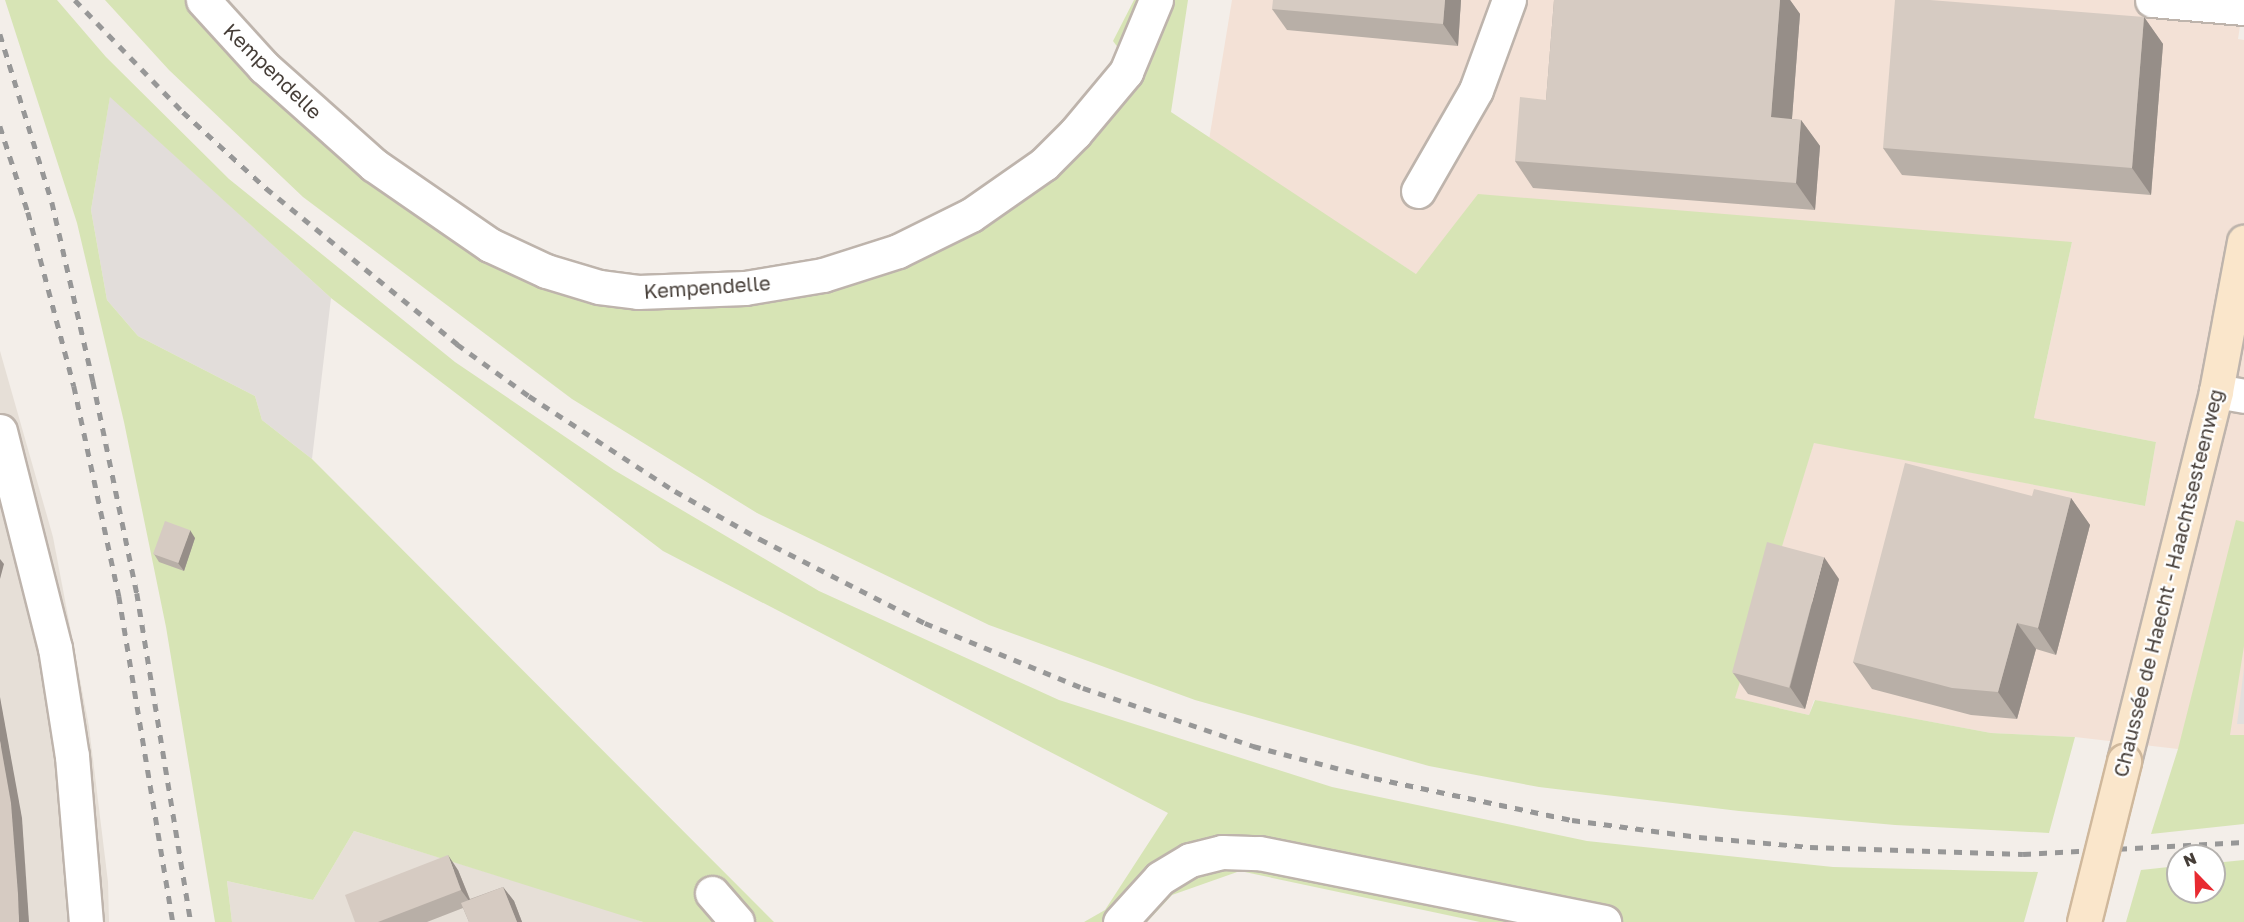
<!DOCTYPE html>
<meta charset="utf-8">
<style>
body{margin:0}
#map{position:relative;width:2244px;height:922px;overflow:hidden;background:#f3eee9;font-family:"Golos Text",sans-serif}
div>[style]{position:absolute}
.residential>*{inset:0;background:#e6dfd7}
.commercial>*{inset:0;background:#f3e1d6}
.industrial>*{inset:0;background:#e2ddda}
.green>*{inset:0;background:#d7e4b5}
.parking>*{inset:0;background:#e2dfdd}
.roads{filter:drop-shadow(2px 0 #beb4ac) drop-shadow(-2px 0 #beb4ac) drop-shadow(0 2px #beb4ac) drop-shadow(0 -2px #beb4ac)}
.street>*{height:33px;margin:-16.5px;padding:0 16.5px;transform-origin:16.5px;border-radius:16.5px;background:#fff}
.secondary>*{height:33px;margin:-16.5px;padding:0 16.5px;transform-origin:16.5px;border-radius:16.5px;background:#fae6cb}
.rail>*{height:4.5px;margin-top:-2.25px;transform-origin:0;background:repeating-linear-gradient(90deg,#979797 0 8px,transparent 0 16px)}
.bridges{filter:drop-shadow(2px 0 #cfb89c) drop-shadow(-2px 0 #cfb89c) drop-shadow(0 2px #cfb89c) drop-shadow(0 -2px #cfb89c)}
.secondary-bridge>*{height:33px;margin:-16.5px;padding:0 16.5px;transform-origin:16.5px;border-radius:16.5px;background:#fae6cb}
.wall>*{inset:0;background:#b8afa7}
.shaded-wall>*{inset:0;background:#968e88}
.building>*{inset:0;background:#d6cbc2;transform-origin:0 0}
span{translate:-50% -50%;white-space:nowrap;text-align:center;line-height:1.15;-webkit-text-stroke:4.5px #fff;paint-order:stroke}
.street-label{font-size:20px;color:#463e38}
.north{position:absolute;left:2166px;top:844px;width:60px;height:60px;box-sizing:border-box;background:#fff;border:2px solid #b5b2af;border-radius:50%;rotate:337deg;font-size:16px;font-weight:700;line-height:24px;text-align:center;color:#463e38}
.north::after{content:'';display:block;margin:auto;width:21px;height:27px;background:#e82a31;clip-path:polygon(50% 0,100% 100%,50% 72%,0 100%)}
</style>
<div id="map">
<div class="residential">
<div style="clip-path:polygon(0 351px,53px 537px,89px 727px,108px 882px,109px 922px,0 922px)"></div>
<div style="clip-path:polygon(354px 831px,621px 914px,643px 922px,232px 922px,227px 881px,313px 900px)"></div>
</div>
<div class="commercial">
<div style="clip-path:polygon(1232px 0,2244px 0,2238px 39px,2244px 40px,2244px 735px,2204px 738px,2178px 749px,2075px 737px,1991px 733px,1814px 700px,1809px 715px,1734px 698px,1814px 442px,2145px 506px,2156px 442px,2034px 418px,2072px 242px,1416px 274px,1209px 140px)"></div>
</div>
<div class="industrial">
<div style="clip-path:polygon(110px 96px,331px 298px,312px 459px,262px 420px,255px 396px,138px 336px,107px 300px,91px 210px)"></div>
</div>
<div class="green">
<div style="clip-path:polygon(5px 0,57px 0,106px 57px,229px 179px,455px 362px,614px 470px,819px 591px,1059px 700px,1332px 787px,1587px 841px,1833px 867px,2038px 872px,2024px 922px,1480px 922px,1240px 871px,1172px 895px,1147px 922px,1084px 922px,1105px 910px,1168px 813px,663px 551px,331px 298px,110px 97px,91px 210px,107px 300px,138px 336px,255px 396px,262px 420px,312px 459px,774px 922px,643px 922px,354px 831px,313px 900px,227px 881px,232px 922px,215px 922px,166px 627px,124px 422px,77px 223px)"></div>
<div style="clip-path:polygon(105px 0,193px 0,492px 255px,769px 299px,868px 281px,945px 248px,1006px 205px,1134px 69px,1113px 41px,1134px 0,1188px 0,1171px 112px,1416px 274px,1478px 194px,2072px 242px,2034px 418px,2156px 442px,2145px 506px,1814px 443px,1735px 698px,1809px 715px,1815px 700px,1991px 733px,2075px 737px,2049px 833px,1895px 825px,1739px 811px,1539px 787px,1429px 766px,1195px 700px,989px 625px,757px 513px,572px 399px,303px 197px,169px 70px)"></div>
<div style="clip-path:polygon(2236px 520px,2244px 522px,2244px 646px,2230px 735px,2244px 735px,2244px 824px,2151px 834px,2178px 749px)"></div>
<div style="clip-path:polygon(2244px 860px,2244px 922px,2126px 922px,2141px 870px,2178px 866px,2178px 892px,2214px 892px,2214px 863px)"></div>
</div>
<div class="parking">
<div style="clip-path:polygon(2244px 668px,2244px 724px,2237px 724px)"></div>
</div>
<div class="roads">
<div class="street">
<div style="left:203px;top:0;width:91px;rotate:47.7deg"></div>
<div style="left:264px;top:67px;width:147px;rotate:41.7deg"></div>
<div style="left:374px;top:165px;width:141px;rotate:34.6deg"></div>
<div style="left:490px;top:245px;width:62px;rotate:24.9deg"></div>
<div style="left:546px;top:271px;width:55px;rotate:16.8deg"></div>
<div style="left:599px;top:287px;width:39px;rotate:7deg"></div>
<div style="left:638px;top:292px;width:107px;rotate:-2.1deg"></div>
<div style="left:745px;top:288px;width:79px;rotate:-9.5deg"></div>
<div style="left:823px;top:275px;width:79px;rotate:-17.7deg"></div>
<div style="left:898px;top:251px;width:81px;rotate:-26.3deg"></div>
<div style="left:971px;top:215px;width:89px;rotate:-34.9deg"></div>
<div style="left:1044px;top:164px;width:44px;rotate:-45deg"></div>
<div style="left:1075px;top:133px;width:80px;rotate:-50.1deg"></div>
<div style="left:1126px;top:72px;width:78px;rotate:-67.4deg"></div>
<div style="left:2152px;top:0;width:92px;rotate:5deg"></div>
<div style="left:1418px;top:191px;width:116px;rotate:-60.1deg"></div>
<div style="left:1476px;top:90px;width:96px;rotate:-69.9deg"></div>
<div style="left:2216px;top:391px;width:28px;rotate:10deg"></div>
<div style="left:0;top:431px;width:224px;rotate:75.8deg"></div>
<div style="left:55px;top:648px;width:109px;rotate:81.1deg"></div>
<div style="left:72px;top:756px;width:167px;rotate:85.2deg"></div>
<div style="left:712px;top:893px;width:38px;rotate:49deg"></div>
<div style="left:1120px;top:922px;width:59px;rotate:-47.7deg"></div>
<div style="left:1160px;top:878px;width:35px;rotate:-31deg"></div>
<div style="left:1190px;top:860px;width:33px;rotate:-14deg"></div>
<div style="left:1222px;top:852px;width:37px;rotate:2deg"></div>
<div style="left:1259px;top:853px;width:352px;rotate:11.3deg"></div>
</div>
<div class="secondary">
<div style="left:2124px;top:761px;width:381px;rotate:-76deg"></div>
<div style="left:2216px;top:391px;width:152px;rotate:-79.4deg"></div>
</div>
</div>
<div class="rail">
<div style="left:75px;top:0;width:156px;rotate:46deg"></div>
<div style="left:183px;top:112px;width:113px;rotate:42.5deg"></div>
<div style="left:266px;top:188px;width:247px;rotate:39.2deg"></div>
<div style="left:457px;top:344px;width:89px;rotate:35.8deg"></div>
<div style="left:529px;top:396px;width:174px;rotate:33.1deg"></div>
<div style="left:675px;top:491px;width:98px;rotate:29.5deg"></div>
<div style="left:760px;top:539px;width:185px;rotate:27deg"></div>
<div style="left:925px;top:623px;width:171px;rotate:22.4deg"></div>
<div style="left:1083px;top:688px;width:180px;rotate:18.8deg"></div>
<div style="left:1253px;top:746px;width:125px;rotate:14.8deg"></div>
<div style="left:1374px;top:778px;width:202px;rotate:12deg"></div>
<div style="left:1572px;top:820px;width:128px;rotate:7.6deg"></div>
<div style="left:1699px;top:837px;width:111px;rotate:5.1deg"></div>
<div style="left:1810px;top:847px;width:213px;rotate:1.9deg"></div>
<div style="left:2023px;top:854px;width:221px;rotate:-3.1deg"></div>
<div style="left:0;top:34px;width:176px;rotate:72.8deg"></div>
<div style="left:52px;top:202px;width:184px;rotate:77.1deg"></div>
<div style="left:93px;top:381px;width:217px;rotate:78.3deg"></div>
<div style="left:137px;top:593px;width:333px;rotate:80.7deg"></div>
<div style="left:0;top:126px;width:90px;rotate:72deg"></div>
<div style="left:28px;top:212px;width:180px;rotate:75.2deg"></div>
<div style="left:74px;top:386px;width:215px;rotate:77.9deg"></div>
<div style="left:119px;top:596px;width:330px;rotate:80.6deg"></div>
</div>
<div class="bridges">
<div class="secondary-bridge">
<div style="left:2084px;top:922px;width:166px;rotate:-76deg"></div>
</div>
</div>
<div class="wall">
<div style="clip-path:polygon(1461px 0,1458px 46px,1287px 30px,1272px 9px)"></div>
<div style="clip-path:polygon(1554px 0,1790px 0,1800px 14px,1792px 119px,1801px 120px,1820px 146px,1815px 210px,1533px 188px,1515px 161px,1546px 100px)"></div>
<div style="clip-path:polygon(2144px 17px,2163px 44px,2151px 195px,1902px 175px,1883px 148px)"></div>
<div style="clip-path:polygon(2032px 496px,2071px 498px,2090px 525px,2056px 655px,2036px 649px,2017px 719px,1971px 715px,1872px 689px,1853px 662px)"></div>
<div style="clip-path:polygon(195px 538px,184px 571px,159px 562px,154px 554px)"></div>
<div style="clip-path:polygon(1839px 579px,1805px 709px,1748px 694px,1733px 673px)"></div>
<div style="clip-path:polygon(458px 870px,470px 899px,503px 887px,514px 901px,522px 922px,469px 922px,463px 908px,427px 922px,355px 922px)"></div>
</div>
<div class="shaded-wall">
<div style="clip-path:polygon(1445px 0,1461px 0,1458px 46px,1443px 24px)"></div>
<div style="clip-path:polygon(1780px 0,1790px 0,1800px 14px,1790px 144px,1771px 117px)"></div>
<div style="clip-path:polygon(2144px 17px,2163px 44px,2151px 195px,2132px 168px)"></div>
<div style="clip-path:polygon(1801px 120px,1820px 146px,1815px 210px,1796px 183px)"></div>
<div style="clip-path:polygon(2071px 498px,2090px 525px,2056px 655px,2038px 628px)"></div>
<div style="clip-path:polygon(190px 530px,195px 538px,184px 571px,178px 563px)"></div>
<div style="clip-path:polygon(1824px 557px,1839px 579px,1805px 709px,1790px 687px)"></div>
<div style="clip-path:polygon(0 559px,4px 564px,0 579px)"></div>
<div style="clip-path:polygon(2017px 623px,2036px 649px,2017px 719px,1998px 692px)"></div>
<div style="clip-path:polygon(0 697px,22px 818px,29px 922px,19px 922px,0 741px)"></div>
<div style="clip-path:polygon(448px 855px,458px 870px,472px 905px,461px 890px)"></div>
<div style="clip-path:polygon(503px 887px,514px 901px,522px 922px,517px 922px)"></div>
</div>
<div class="building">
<div style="clip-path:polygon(1273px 0,1445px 0,1443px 24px,1272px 9px)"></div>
<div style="clip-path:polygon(1554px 0,1780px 0,1771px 117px,1801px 120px,1796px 183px,1515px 161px,1520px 97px,1546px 100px)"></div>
<div style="clip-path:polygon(1895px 0,1930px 0,2144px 17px,2132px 168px,1883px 148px)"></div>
<div style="clip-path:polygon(1905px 463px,2032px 496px,2034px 489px,2071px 498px,2038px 628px,2017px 623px,1998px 692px,1952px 688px,1853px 662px)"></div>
<div style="left:165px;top:521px;width:27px;height:35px;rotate:20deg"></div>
<div style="left:1767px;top:542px;width:59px;height:135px;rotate:15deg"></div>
<div style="clip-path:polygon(0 741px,11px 803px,18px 894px,19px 922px,0 922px)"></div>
<div style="clip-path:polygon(448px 855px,461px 890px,378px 922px,355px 922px,345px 895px)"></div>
<div style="clip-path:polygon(503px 887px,517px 922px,469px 922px,461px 903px)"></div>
</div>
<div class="street-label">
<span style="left:273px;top:71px;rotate:44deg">Kempendelle</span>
<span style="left:707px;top:287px;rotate:-4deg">Kempendelle</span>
<span style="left:2168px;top:583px;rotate:-76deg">Chaussée de Haecht - Haachtsesteenweg</span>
</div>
<div class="north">N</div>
</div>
